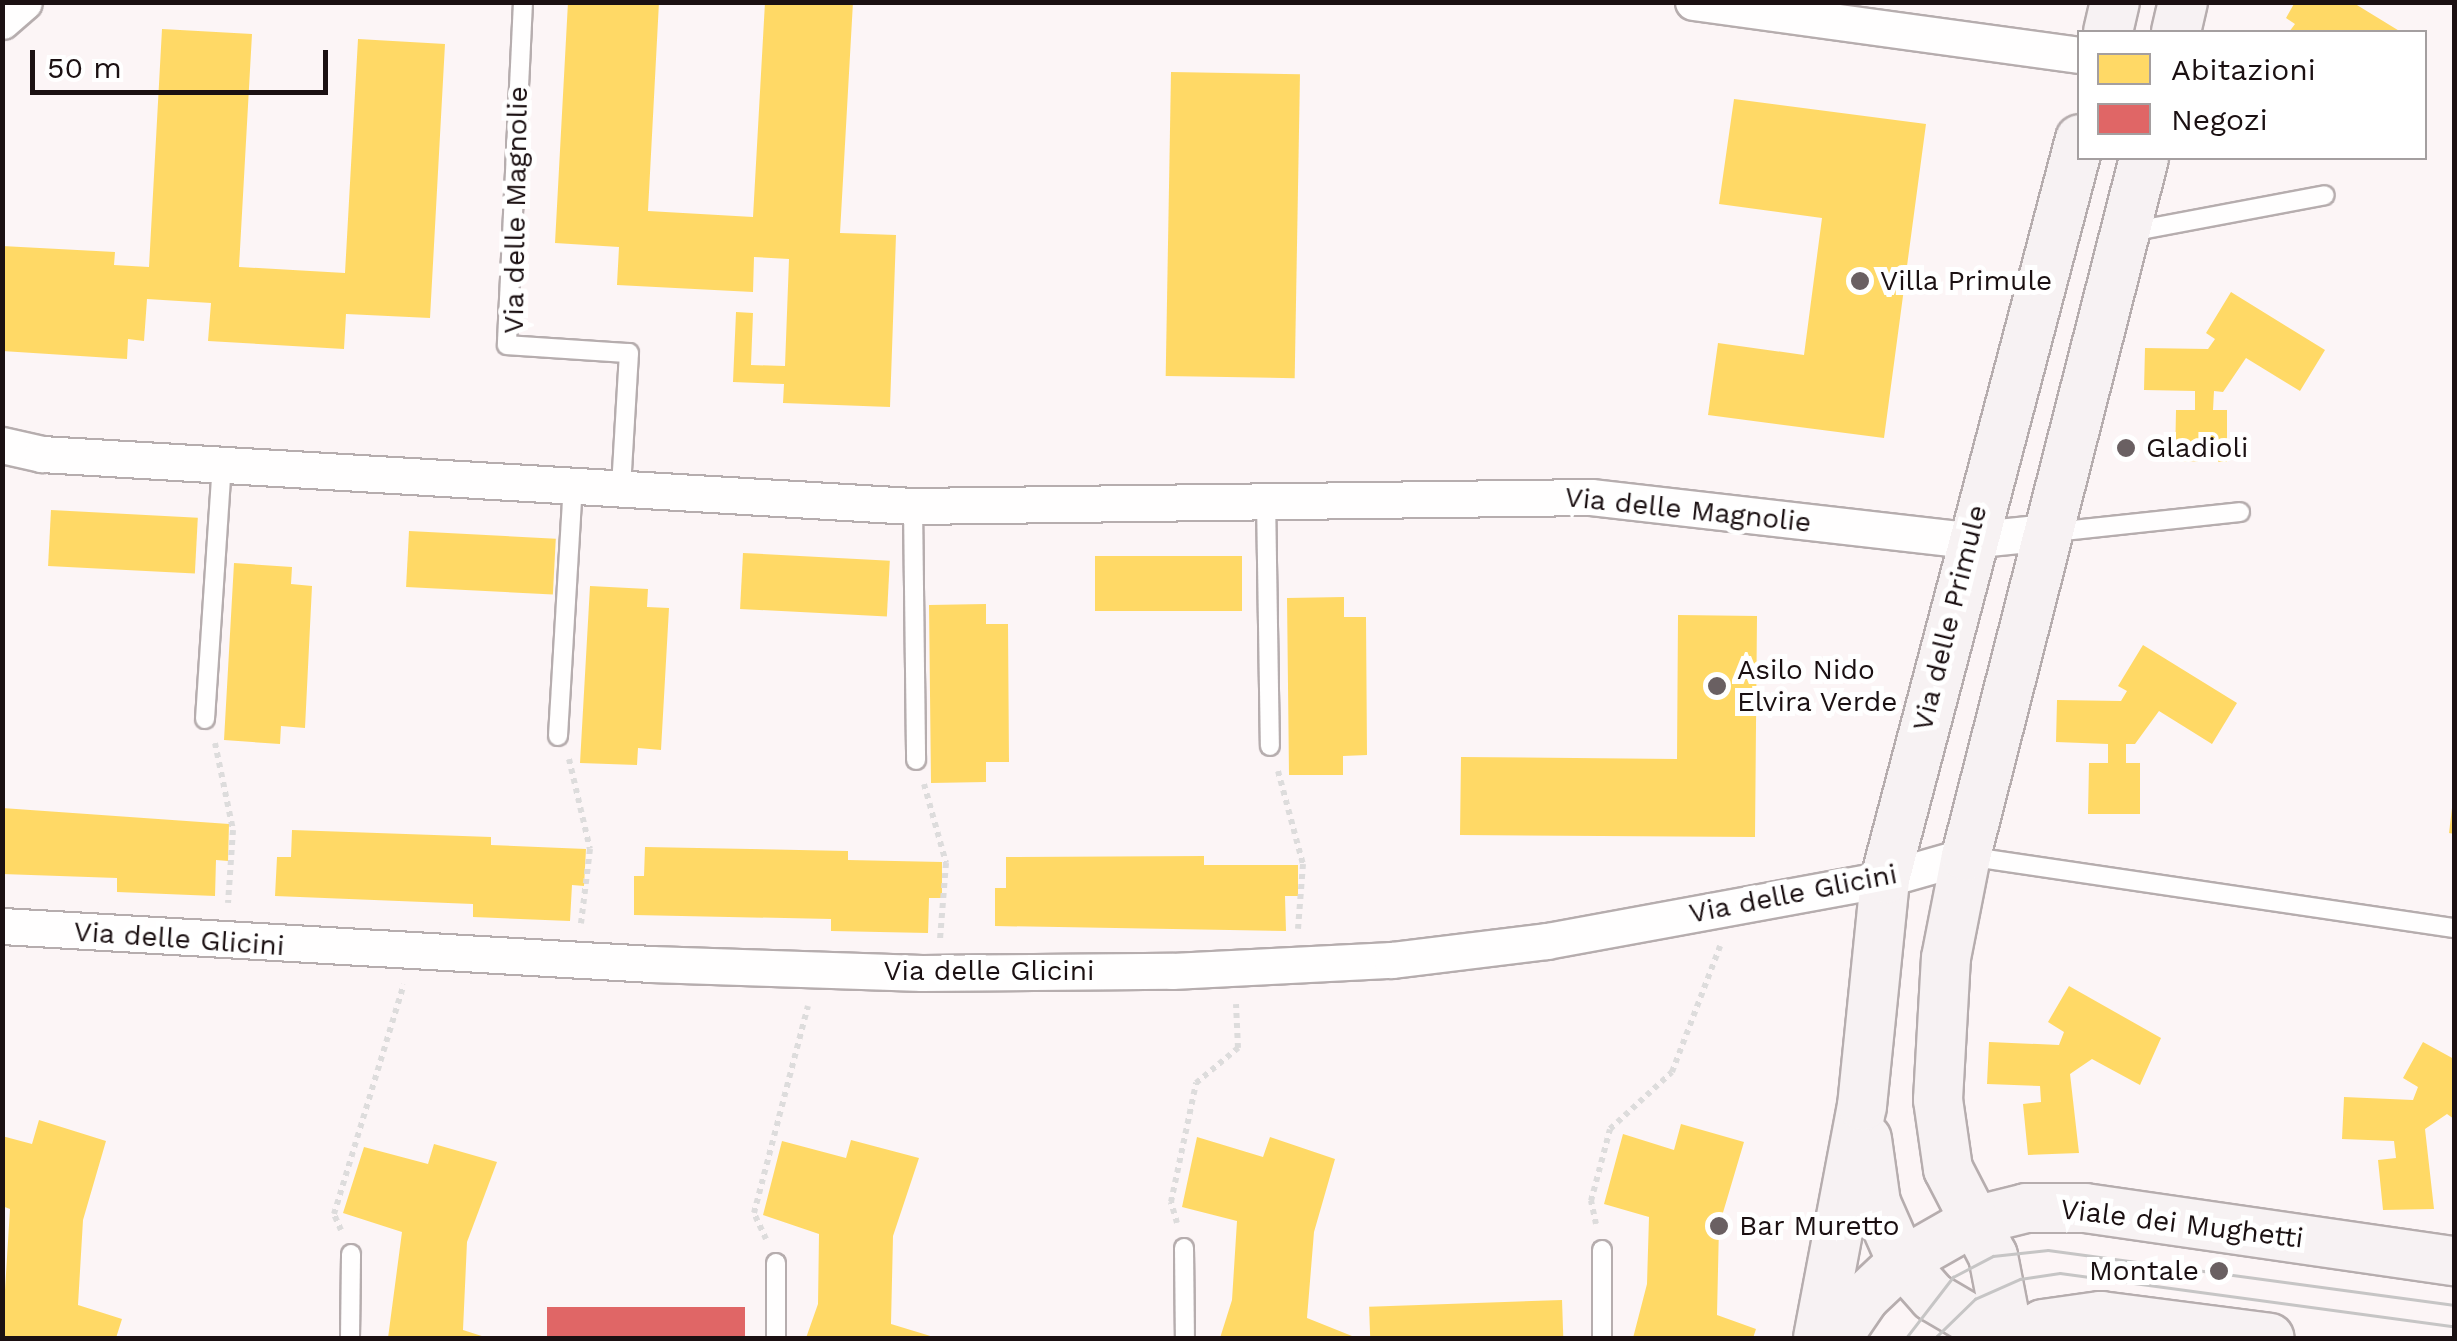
<!DOCTYPE html>
<style>
body{margin:0}
#map{position:relative;width:2457px;height:1341px;overflow:hidden;background:#fcf5f6;font-family:"Work Sans",sans-serif}
div>[style]{position:absolute}
.homes>*{inset:0;background:#ffd966;transform-origin:0 0}
.shops>*{inset:0;background:#e06666;transform-origin:0 0}
.path>*{height:6px;margin-top:-3px;transform-origin:0;background:repeating-linear-gradient(90deg,#dddcdc 0 5px,transparent 0 10px)}
.roads{filter:drop-shadow(2px 0 #b6adae) drop-shadow(-2px 0 #b6adae) drop-shadow(0 2px #b6adae) drop-shadow(0 -2px #b6adae)}
.lane>*{height:18px;margin:-9px;padding:0 9px;transform-origin:9px;border-radius:9px;background:#fffefe}
.street>*{height:35px;margin:-17.5px;padding:0 17.5px;transform-origin:17.5px;border-radius:17.5px;background:#fffefe}
.secondary>*{height:48px;margin:-24px;padding:0 24px;transform-origin:24px;border-radius:24px;background:#f7f2f3}
.tram>*{height:2.5px;margin:-1.25px;padding:0 1.25px;transform-origin:1.25px;border-radius:1.25px;background:#c6c5c5}
.dots>*{width:28px;height:28px;translate:-50% -50%;box-sizing:border-box;border:5px solid #fff;border-radius:50%}
span{translate:-50% -50%;white-space:nowrap;text-align:center;line-height:1.15;-webkit-text-stroke:10px #fff;paint-order:stroke}
.street-label{font-size:28px;color:#1b1012}
.poi-label{font-size:28px;color:#1b1012}
.left{translate:0 -50%;text-align:left}
.right{translate:-100% -50%;text-align:right}
.frame{position:absolute;inset:0;border:5px solid #1b1012;pointer-events:none}
.legend{position:absolute;left:2077px;top:30px;width:350px;height:130px;box-sizing:border-box;background:#fff;border:2px solid #a49fa0;margin:0;padding:12px 18px;list-style:none;font-size:30px;color:#1b1012}
.legend li{display:flex;align-items:center;gap:20px;height:50px}
.legend b{width:50px;border:2px solid #a49fa0}
.scale{position:absolute;left:30px;top:50px;width:298px;height:45px;box-sizing:border-box;border:5px solid #1b1012;border-top:0;padding-left:12px;font-size:30px;line-height:35px;white-space:nowrap;color:#1b1012;-webkit-text-stroke:8px #fff;paint-order:stroke}
</style>
<div id="map">
<div class="homes">
<div style="clip-path:polygon(568px 2px,659px 2px,648px 211px,753px 217px,765px 2px,853px 2px,840px 233px,896px 235px,890px 407px,783px 403px,784px 384px,733px 382px,736px 312px,753px 313px,751px 365px,785px 366px,789px 259px,754px 257px,753px 292px,617px 285px,619px 247px,555px 243px)"></div>
<div style="clip-path:polygon(2295px 2px,2352px 2px,2401px 32px,2289px 32px,2295px 24px,2286px 18px)"></div>
<div style="clip-path:polygon(162px 29px,252px 34px,239px 267px,345px 273px,358px 39px,445px 44px,430px 318px,346px 314px,344px 349px,208px 341px,211px 303px,147px 299px,144px 341px,128px 339px,127px 359px,2px 351px,2px 246px,115px 252px,114px 265px,149px 267px)"></div>
<div style="left:1171px;top:72px;width:129px;height:304px;rotate:1deg"></div>
<div style="clip-path:polygon(1734px 99px,1926px 124px,1884px 438px,1708px 415px,1718px 343px,1804px 355px,1822px 218px,1719px 204px)"></div>
<div style="clip-path:polygon(2231px 292px,2325px 350px,2300px 391px,2246px 358px,2223px 392px,2214px 391px,2213px 410px,2227px 410px,2227px 462px,2175px 461px,2176px 410px,2195px 410px,2195px 391px,2144px 390px,2145px 348px,2208px 349px,2215px 339px,2206px 333px)"></div>
<div style="left:51px;top:510px;width:147px;height:56px;rotate:3deg"></div>
<div style="left:409px;top:531px;width:147px;height:56px;rotate:3deg"></div>
<div style="left:743px;top:553px;width:147px;height:56px;rotate:3deg"></div>
<div style="left:1242px;top:556px;width:55px;height:147px;rotate:90deg"></div>
<div style="clip-path:polygon(234px 563px,292px 567px,291px 584px,312px 586px,305px 728px,281px 726px,280px 744px,224px 740px)"></div>
<div style="clip-path:polygon(590px 586px,648px 589px,647px 607px,669px 608px,661px 750px,638px 748px,637px 765px,580px 763px)"></div>
<div style="clip-path:polygon(1344px 597px,1344px 617px,1366px 617px,1367px 755px,1343px 756px,1343px 775px,1289px 775px,1287px 598px)"></div>
<div style="clip-path:polygon(986px 604px,986px 624px,1008px 624px,1009px 762px,986px 762px,986px 782px,931px 783px,929px 605px)"></div>
<div style="clip-path:polygon(1678px 615px,1757px 616px,1755px 837px,1460px 835px,1461px 757px,1677px 759px)"></div>
<div style="clip-path:polygon(2143px 645px,2237px 703px,2212px 744px,2159px 711px,2135px 744px,2126px 744px,2126px 763px,2140px 763px,2140px 814px,2088px 814px,2089px 763px,2108px 763px,2108px 744px,2056px 742px,2057px 700px,2121px 701px,2127px 691px,2118px 686px)"></div>
<div style="clip-path:polygon(2px 808px,229px 824px,228px 861px,216px 860px,215px 896px,117px 892px,117px 878px,2px 874px)"></div>
<div style="clip-path:polygon(2452px 808px,2454px 808px,2454px 834px,2449px 833px)"></div>
<div style="clip-path:polygon(292px 830px,491px 837px,491px 845px,586px 849px,584px 886px,572px 885px,570px 921px,473px 917px,473px 904px,275px 896px,277px 857px,291px 857px)"></div>
<div style="clip-path:polygon(645px 847px,848px 851px,848px 860px,942px 862px,942px 898px,929px 898px,928px 933px,831px 931px,831px 919px,634px 915px,634px 876px,644px 876px)"></div>
<div style="clip-path:polygon(1204px 856px,1204px 865px,1298px 865px,1298px 896px,1285px 896px,1286px 931px,995px 926px,995px 888px,1006px 888px,1006px 857px)"></div>
<div style="clip-path:polygon(2069px 986px,2161px 1038px,2140px 1085px,2092px 1059px,2070px 1074px,2079px 1153px,2028px 1155px,2023px 1104px,2041px 1102px,2040px 1086px,1987px 1084px,1989px 1042px,2059px 1045px,2064px 1032px,2048px 1022px)"></div>
<div style="clip-path:polygon(2423px 1042px,2454px 1059px,2454px 1119px,2447px 1114px,2425px 1129px,2434px 1209px,2383px 1210px,2378px 1160px,2396px 1158px,2394px 1141px,2342px 1139px,2344px 1097px,2413px 1100px,2418px 1087px,2403px 1078px)"></div>
<div style="clip-path:polygon(39px 1120px,106px 1141px,83px 1220px,78px 1305px,122px 1319px,116px 1338px,2px 1338px,10px 1209px,2px 1206px,2px 1136px,32px 1144px)"></div>
<div style="clip-path:polygon(1681px 1124px,1744px 1142px,1719px 1226px,1717px 1315px,1756px 1329px,1753px 1338px,1633px 1338px,1647px 1284px,1649px 1217px,1604px 1204px,1623px 1134px,1674px 1150px)"></div>
<div style="clip-path:polygon(1197px 1137px,1263px 1157px,1270px 1137px,1335px 1159px,1314px 1232px,1307px 1318px,1357px 1338px,1220px 1338px,1232px 1300px,1237px 1221px,1182px 1207px)"></div>
<div style="clip-path:polygon(851px 1140px,919px 1158px,893px 1236px,891px 1324px,937px 1338px,806px 1338px,818px 1304px,819px 1234px,763px 1215px,782px 1141px,846px 1158px)"></div>
<div style="clip-path:polygon(434px 1144px,497px 1162px,467px 1242px,463px 1330px,488px 1338px,388px 1338px,402px 1232px,343px 1213px,364px 1147px,428px 1164px)"></div>
<div style="left:1562px;top:1300px;width:38px;height:193px;rotate:88deg"></div>
</div>
<div class="shops">
<div style="left:745px;top:1307px;width:31px;height:198px;rotate:90deg"></div>
</div>
<div class="path">
<div style="left:215px;top:743px;width:89px;rotate:78.3deg"></div>
<div style="left:233px;top:830px;width:73px;rotate:93.9deg"></div>
<div style="left:569px;top:759px;width:92px;rotate:76.9deg"></div>
<div style="left:590px;top:849px;width:75px;rotate:96.9deg"></div>
<div style="left:1278px;top:771px;width:96px;rotate:75deg"></div>
<div style="left:1303px;top:864px;width:65px;rotate:94.4deg"></div>
<div style="left:924px;top:784px;width:82px;rotate:74.4deg"></div>
<div style="left:946px;top:863px;width:76px;rotate:94.5deg"></div>
<div style="left:1177px;top:1223px;width:22px;rotate:-106deg"></div>
<div style="left:1171px;top:1202px;width:122px;rotate:-78.1deg"></div>
<div style="left:1196px;top:1083px;width:55px;rotate:-39.8deg"></div>
<div style="left:1238px;top:1048px;width:44px;rotate:-92.6deg"></div>
<div style="left:1596px;top:1224px;width:24px;rotate:-102deg"></div>
<div style="left:1591px;top:1201px;width:74px;rotate:-75.2deg"></div>
<div style="left:1610px;top:1129px;width:84px;rotate:-42.6deg"></div>
<div style="left:1672px;top:1072px;width:135px;rotate:-69.1deg"></div>
<div style="left:341px;top:1230px;width:17px;rotate:-114deg"></div>
<div style="left:334px;top:1214px;width:240px;rotate:-73.1deg"></div>
<div style="left:766px;top:1239px;width:29px;rotate:-115deg"></div>
<div style="left:754px;top:1213px;width:214px;rotate:-75.4deg"></div>
</div>
<div class="roads">
<div class="lane">
<div style="left:523px;top:2px;width:343px;rotate:92.7deg"></div>
<div style="left:507px;top:345px;width:122px;rotate:3.8deg"></div>
<div style="left:629px;top:353px;width:136px;rotate:93.4deg"></div>
<div style="left:2130px;top:232px;width:198px;rotate:-10.7deg"></div>
<div style="left:1266px;top:498px;width:248px;rotate:89.1deg"></div>
<div style="left:913px;top:506px;width:254px;rotate:89.3deg"></div>
<div style="left:2054px;top:532px;width:187px;rotate:-6.1deg"></div>
<div style="left:205px;top:719px;width:256px;rotate:-86.2deg"></div>
<div style="left:558px;top:736px;width:250px;rotate:-86.6deg"></div>
<div style="left:1966px;top:856px;width:493px;rotate:8.4deg"></div>
<div style="left:1184px;top:1248px;width:90px;rotate:89.4deg"></div>
<div style="left:1602px;top:1250px;width:88px;rotate:90deg"></div>
<div style="left:350px;top:1338px;width:84px;rotate:-89.3deg"></div>
<div style="left:776px;top:1338px;width:75px;rotate:-90deg"></div>
</div>
<div class="street">
<div style="left:1693px;top:2px;width:391px;rotate:7.8deg"></div>
<div style="left:2px;top:21px;width:29px;rotate:-41deg"></div>
<div style="left:2px;top:445px;width:41px;rotate:12.7deg"></div>
<div style="left:42px;top:454px;width:873px;rotate:3.42deg"></div>
<div style="left:913px;top:506px;width:678px;rotate:-0.76deg"></div>
<div style="left:1591px;top:497px;width:380px;rotate:6.5deg"></div>
<div style="left:1969px;top:540px;width:79px;rotate:-5.8deg"></div>
<div style="left:2px;top:926px;width:650px;rotate:3.35deg"></div>
<div style="left:651px;top:964px;width:271px;rotate:1.9deg"></div>
<div style="left:922px;top:973px;width:250px;rotate:-0.5deg"></div>
<div style="left:1172px;top:971px;width:220px;rotate:-2.9deg"></div>
<div style="left:1392px;top:960px;width:156px;rotate:-7deg"></div>
<div style="left:1547px;top:941px;width:344px;rotate:-10.4deg"></div>
<div style="left:1885px;top:879px;width:84px;rotate:-15.9deg"></div>
</div>
<div class="secondary">
<div style="left:2108px;top:32px;width:31px;rotate:-77deg"></div>
<div style="left:2176px;top:32px;width:31px;rotate:-77deg"></div>
<div style="left:1867px;top:1139px;width:65px;rotate:82deg"></div>
<div style="left:1876px;top:1203px;width:64px;rotate:66.2deg"></div>
<div style="left:1902px;top:1262px;width:47px;rotate:48.5deg"></div>
<div style="left:1933px;top:1297px;width:81px;rotate:30.4deg"></div>
<div style="left:1818px;top:1338px;width:236px;rotate:-79.3deg"></div>
<div style="left:1862px;top:1106px;width:228px;rotate:-84.2deg"></div>
<div style="left:1885px;top:879px;width:765px;rotate:-75.24deg"></div>
<div style="left:1837px;top:1338px;width:50px;rotate:-55.7deg"></div>
<div style="left:1865px;top:1297px;width:51px;rotate:-43.4deg"></div>
<div style="left:1902px;top:1262px;width:83px;rotate:-29.7deg"></div>
<div style="left:1974px;top:1221px;width:54px;rotate:-14deg"></div>
<div style="left:2026px;top:1208px;width:59px"></div>
<div style="left:2085px;top:1208px;width:373px;rotate:8.2deg"></div>
<div style="left:2009px;top:1338px;width:84px;rotate:-101deg"></div>
<div style="left:1993px;top:1256px;width:98px;rotate:-117.3deg"></div>
<div style="left:1948px;top:1169px;width:70px;rotate:-98.2deg"></div>
<div style="left:1938px;top:1100px;width:142px;rotate:-86.8deg"></div>
<div style="left:1946px;top:958px;width:104px;rotate:-78.9deg"></div>
<div style="left:1966px;top:856px;width:720px;rotate:-75.69deg"></div>
<div style="left:2016px;top:1338px;width:30px;rotate:-27deg"></div>
<div style="left:2043px;top:1324px;width:59px;rotate:-7.9deg"></div>
<div style="left:2101px;top:1316px;width:170px;rotate:7.4deg"></div>
</div>
</div>
<div class="tram">
<div style="left:1906px;top:1338px;width:77px;rotate:-52.4deg"></div>
<div style="left:1953px;top:1277px;width:45px;rotate:-27.7deg"></div>
<div style="left:1993px;top:1256px;width:55px;rotate:-6.2deg"></div>
<div style="left:2048px;top:1250px;width:410px;rotate:7.7deg"></div>
<div style="left:1935px;top:1338px;width:56px;rotate:-44.3deg"></div>
<div style="left:1975px;top:1299px;width:49px;rotate:-24deg"></div>
<div style="left:2020px;top:1279px;width:40px;rotate:-8.5deg"></div>
<div style="left:2060px;top:1273px;width:398px;rotate:7.7deg"></div>
</div>
<div class="dots">
<div style="left:1860px;top:281px;background:#6a6062"></div>
<div style="left:2126px;top:448px;background:#6a6062"></div>
<div style="left:1717px;top:686px;background:#6a6062"></div>
<div style="left:1719px;top:1226px;background:#6a6062"></div>
<div style="left:2219px;top:1271px;background:#6a6062"></div>
</div>
<div class="street-label">
<span style="left:516px;top:210px;rotate:-89deg">Via delle Magnolie</span>
<span style="left:1688px;top:510px;rotate:6deg">Via delle Magnolie</span>
<span style="left:1950px;top:618px;rotate:-76deg">Via delle Primule</span>
<span style="left:1793px;top:894px;rotate:-11deg">Via delle Glicini</span>
<span style="left:179px;top:939px;rotate:4deg">Via delle Glicini</span>
<span style="left:989px;top:971px">Via delle Glicini</span>
<span style="left:2182px;top:1224px;rotate:7deg">Viale dei Mughetti</span>
</div>
<div class="poi-label">
<span class="left" style="left:1880px;top:281px">Villa Primule</span>
<span class="left" style="left:2146px;top:448px">Gladioli</span>
<span class="left" style="left:1737px;top:686px">Asilo Nido<br>Elvira Verde</span>
<span class="left" style="left:1739px;top:1226px">Bar Muretto</span>
<span class="right" style="left:2199px;top:1271px">Montale</span>
</div>
<div class="frame"></div>
<ul class="legend">
<li><b style="height:28px;background:#ffd966"></b>Abitazioni</li>
<li><b style="height:28px;background:#e06666"></b>Negozi</li>
</ul>
<div class="scale">50 m</div>
</div>
